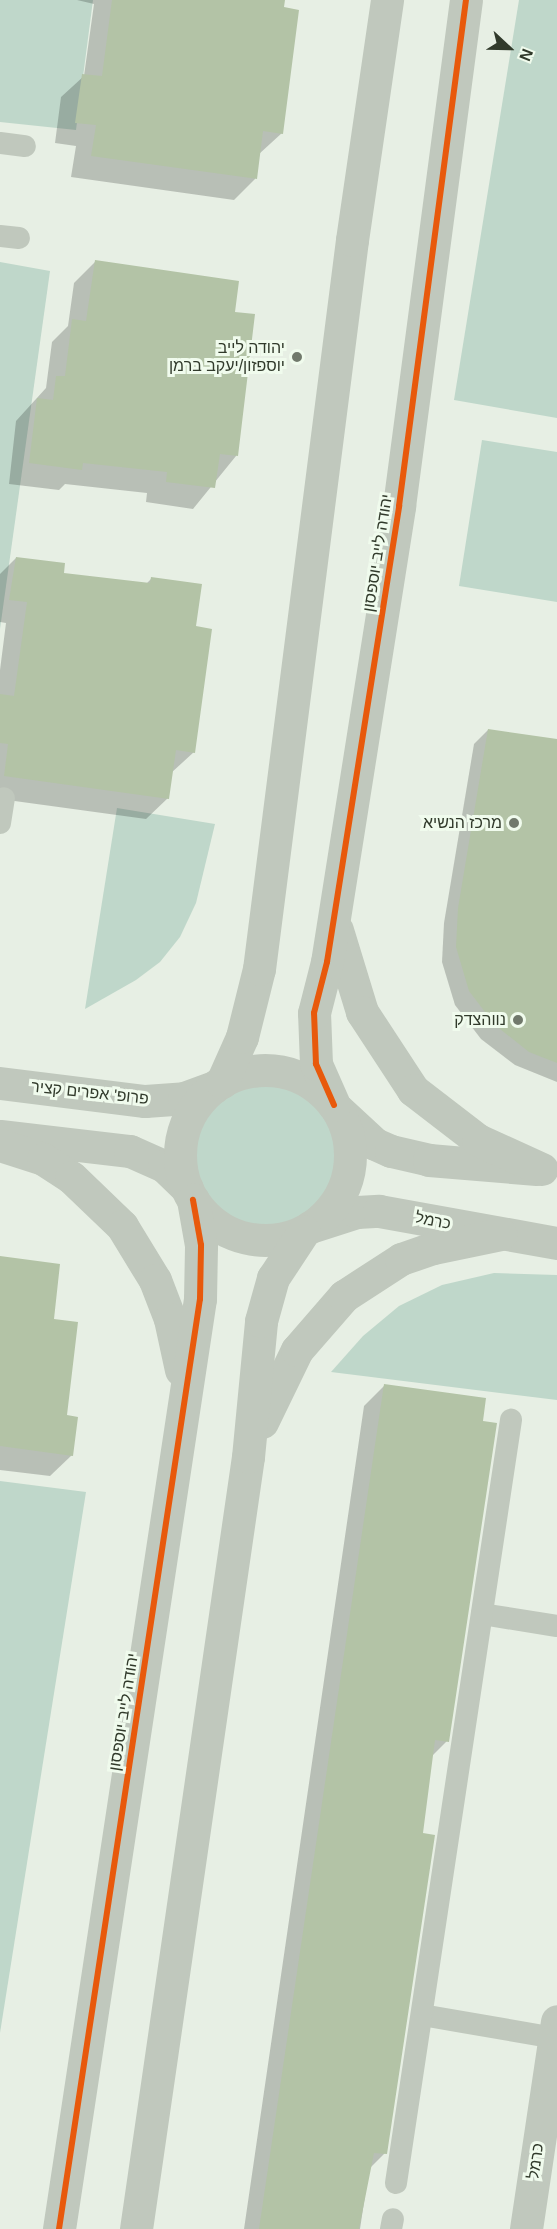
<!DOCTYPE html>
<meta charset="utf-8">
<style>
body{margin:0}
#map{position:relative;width:557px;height:2229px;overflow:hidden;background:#e7efe4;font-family:Arial,Heebo,sans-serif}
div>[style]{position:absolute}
.green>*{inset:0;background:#bfd7ca}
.round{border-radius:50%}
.shadow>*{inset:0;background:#0003}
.building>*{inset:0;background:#b3c3a6}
.service>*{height:22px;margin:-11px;padding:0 11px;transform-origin:11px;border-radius:11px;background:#c0c8bd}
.minor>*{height:33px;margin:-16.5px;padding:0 16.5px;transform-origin:16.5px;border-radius:16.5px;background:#c0c8bd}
.tertiary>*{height:33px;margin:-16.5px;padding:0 16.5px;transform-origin:16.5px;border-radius:16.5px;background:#c0c8bd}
.tertiary>.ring{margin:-16.5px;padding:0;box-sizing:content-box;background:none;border:33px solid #c0c8bd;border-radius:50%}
.cycleway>*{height:6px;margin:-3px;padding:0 3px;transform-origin:3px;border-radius:3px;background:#e8590c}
.dots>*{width:16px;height:16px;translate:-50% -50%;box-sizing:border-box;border:3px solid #f0fbed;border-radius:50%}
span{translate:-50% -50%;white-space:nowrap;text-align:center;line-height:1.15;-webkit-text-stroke:6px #f0fbed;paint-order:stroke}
.poi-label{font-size:16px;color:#313a2b}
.right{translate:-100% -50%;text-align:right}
.street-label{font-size:16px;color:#313a2b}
.north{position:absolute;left:479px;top:18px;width:60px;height:60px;-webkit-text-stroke:4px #f0fbed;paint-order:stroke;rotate:112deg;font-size:16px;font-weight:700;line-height:24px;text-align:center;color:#313a2b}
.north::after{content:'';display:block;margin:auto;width:21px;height:27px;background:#313a2b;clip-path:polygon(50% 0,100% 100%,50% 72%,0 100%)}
</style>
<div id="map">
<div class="green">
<div style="clip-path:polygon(0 0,93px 0,76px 130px,0 122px)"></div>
<div style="clip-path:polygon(519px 0,557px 0,557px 418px,454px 400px)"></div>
<div style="clip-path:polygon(0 262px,50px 271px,0 629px)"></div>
<div style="clip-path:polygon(482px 440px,557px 452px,557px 602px,459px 586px)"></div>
<div style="clip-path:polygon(117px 808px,215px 824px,196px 903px,180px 937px,160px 962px,136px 980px,85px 1009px)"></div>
<div class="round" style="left:185px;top:1075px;width:158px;height:158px"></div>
<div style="clip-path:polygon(494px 1273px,557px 1275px,557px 1400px,331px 1372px,363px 1336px,399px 1306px,442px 1285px)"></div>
<div style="clip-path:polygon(0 1481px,86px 1492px,0 2033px)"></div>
</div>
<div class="shadow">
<div style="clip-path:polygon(77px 0,283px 0,282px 133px,259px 154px,255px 179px,234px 200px,71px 177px,76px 146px,55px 143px,61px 97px,84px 76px,94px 4px)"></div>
<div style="clip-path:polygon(95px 262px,234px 313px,236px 456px,193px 509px,146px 502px,147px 493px,65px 484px,59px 490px,9px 484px,16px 421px,46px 388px,52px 342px,68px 326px,74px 283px)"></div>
<div style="clip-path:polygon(16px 558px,62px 574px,146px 584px,151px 579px,194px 628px,194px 752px,171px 773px,168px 798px,146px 819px,0 799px,0 670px,6px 623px,0 622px,0 574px)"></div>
<div style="clip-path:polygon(488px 730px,557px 740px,557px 1082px,515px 1065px,481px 1039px,455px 1005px,442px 962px,444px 923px,474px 744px)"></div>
<div style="clip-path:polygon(0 1258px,52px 1320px,72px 1455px,50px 1476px,0 1470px)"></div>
<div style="clip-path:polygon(385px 1385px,447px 1741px,431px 1757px,385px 2153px,369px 2169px,360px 2229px,244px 2229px,364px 1406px)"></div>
</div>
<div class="building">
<div style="clip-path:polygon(112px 0,285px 0,284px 7px,299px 10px,283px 134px,263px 131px,257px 179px,91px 156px,96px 125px,75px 123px,82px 74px,102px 76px)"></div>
<div style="clip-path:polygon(95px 260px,239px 281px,235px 312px,255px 314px,238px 456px,220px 454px,215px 488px,166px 482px,167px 472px,83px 463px,82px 470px,29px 463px,37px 398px,53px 400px,56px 376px,65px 376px,72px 319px,86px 321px)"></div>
<div style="clip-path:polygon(16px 557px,65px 563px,64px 573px,150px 583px,151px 577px,202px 584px,196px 626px,212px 629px,195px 753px,176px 750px,169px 799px,4px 776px,8px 744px,0 743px,0 694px,14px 696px,27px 602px,9px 600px)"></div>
<div style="clip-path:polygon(488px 729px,557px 739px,557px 1063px,529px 1052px,495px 1025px,469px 991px,456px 947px,458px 908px)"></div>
<div style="clip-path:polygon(0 1256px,60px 1264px,54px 1319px,78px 1322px,67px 1415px,78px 1417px,73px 1456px,0 1446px)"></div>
<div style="clip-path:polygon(384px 1384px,486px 1398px,483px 1421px,497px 1423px,449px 1742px,435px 1740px,423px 1833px,435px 1835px,387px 2154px,374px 2153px,359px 2229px,259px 2229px)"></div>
</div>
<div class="service">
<div style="left:0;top:143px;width:25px;rotate:7deg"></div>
<div style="left:0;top:236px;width:19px;rotate:6deg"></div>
<div style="left:0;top:823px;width:25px;rotate:-81deg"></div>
<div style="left:482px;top:1614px;width:76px;rotate:9.1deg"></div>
<div style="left:422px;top:2015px;width:135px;rotate:9.8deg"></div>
<div style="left:396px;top:2183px;width:772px;rotate:-81.43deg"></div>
<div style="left:391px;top:2229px;width:10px;rotate:-79deg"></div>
</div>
<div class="minor">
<div style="left:0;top:1083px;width:146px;rotate:7.1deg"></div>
<div style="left:145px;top:1101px;width:39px;rotate:-4deg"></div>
<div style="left:184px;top:1098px;width:32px;rotate:-20deg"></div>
<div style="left:338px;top:1110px;width:50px;rotate:42.6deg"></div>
<div style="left:375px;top:1144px;width:17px;rotate:24deg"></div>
<div style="left:391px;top:1151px;width:39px;rotate:13deg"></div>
<div style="left:429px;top:1160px;width:108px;rotate:4.8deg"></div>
<div style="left:0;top:1136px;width:131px;rotate:6.6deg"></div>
<div style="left:130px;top:1151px;width:37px;rotate:24deg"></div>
<div style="left:164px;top:1166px;width:32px;rotate:44deg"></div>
<div style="left:310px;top:1227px;width:49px;rotate:-17.7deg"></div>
<div style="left:357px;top:1212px;width:22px;rotate:-3deg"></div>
<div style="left:379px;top:1211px;width:181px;rotate:10.2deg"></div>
<div style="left:526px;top:2229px;width:210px;rotate:-81.5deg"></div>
</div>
<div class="tertiary">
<div style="left:337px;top:930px;width:86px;rotate:73deg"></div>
<div style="left:362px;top:1012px;width:93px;rotate:56.8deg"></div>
<div style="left:413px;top:1090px;width:82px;rotate:37.6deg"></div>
<div style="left:478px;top:1140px;width:70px;rotate:24.4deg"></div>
<div class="ring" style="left:180px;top:1070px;width:137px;height:137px"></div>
<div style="left:222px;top:1082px;width:49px;rotate:-66deg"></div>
<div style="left:242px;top:1037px;width:70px;rotate:-76deg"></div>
<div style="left:259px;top:969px;width:735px;rotate:-82.73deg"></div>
<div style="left:352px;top:240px;width:243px;rotate:-81.7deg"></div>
<div style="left:334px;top:1105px;width:45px;rotate:-113.7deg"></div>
<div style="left:316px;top:1064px;width:51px;rotate:-92.2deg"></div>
<div style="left:314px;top:1013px;width:53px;rotate:-75.7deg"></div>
<div style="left:327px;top:962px;width:462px;rotate:-81deg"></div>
<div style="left:399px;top:506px;width:510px;rotate:-82.46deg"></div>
<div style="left:0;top:1145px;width:45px;rotate:18deg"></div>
<div style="left:43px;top:1159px;width:33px;rotate:33deg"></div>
<div style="left:71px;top:1177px;width:71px;rotate:43.9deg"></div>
<div style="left:122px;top:1226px;width:63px;rotate:58.6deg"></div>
<div style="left:155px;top:1280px;width:42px;rotate:69deg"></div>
<div style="left:170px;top:1319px;width:52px;rotate:77.8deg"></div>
<div style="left:262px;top:1422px;width:80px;rotate:-64.1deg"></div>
<div style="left:297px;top:1350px;width:72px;rotate:-49deg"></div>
<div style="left:344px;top:1296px;width:68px;rotate:-33deg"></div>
<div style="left:401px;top:1259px;width:34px;rotate:-19deg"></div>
<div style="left:433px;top:1248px;width:69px;rotate:-11.6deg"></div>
<div style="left:59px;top:2229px;width:941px;rotate:-81.38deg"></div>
<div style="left:200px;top:1299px;width:54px;rotate:-88.9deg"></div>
<div style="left:201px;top:1245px;width:46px;rotate:-100.1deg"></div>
<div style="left:136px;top:2229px;width:780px;rotate:-81.75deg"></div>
<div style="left:248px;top:1457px;width:137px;rotate:-84.5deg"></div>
<div style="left:261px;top:1321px;width:45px;rotate:-74.4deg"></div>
<div style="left:273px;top:1278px;width:56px;rotate:-56.6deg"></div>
</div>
<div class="cycleway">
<div style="left:334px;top:1105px;width:45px;rotate:-113.7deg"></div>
<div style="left:316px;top:1064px;width:51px;rotate:-92.2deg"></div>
<div style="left:314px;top:1013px;width:53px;rotate:-75.7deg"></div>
<div style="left:327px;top:962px;width:462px;rotate:-81deg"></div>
<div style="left:399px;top:506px;width:510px;rotate:-82.46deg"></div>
<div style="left:59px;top:2229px;width:941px;rotate:-81.38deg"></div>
<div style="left:200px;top:1299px;width:54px;rotate:-88.9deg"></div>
<div style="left:201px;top:1245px;width:46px;rotate:-100.1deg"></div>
</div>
<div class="dots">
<div style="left:297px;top:357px;background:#71796c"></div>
<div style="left:514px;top:823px;background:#71796c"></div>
<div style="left:518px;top:1020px;background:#71796c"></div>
</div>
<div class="poi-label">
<span class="right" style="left:285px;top:357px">יהודה לייב<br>יוספזון/יעקב ברמן</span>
<span class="right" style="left:502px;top:823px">מרכז הנשיא</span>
<span class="right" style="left:506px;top:1020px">נווהצדק</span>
</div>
<div class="street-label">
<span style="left:378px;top:553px;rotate:-81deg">יהודה לייב יוספסון</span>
<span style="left:90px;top:1093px;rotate:6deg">פרופ' אפרים קציר</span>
<span style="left:433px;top:1221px;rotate:11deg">כרמל</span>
<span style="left:124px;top:1712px;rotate:-81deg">יהודה לייב יוספסון</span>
<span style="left:536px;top:2161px;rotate:-82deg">כרמל</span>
</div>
<div class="north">N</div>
</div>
